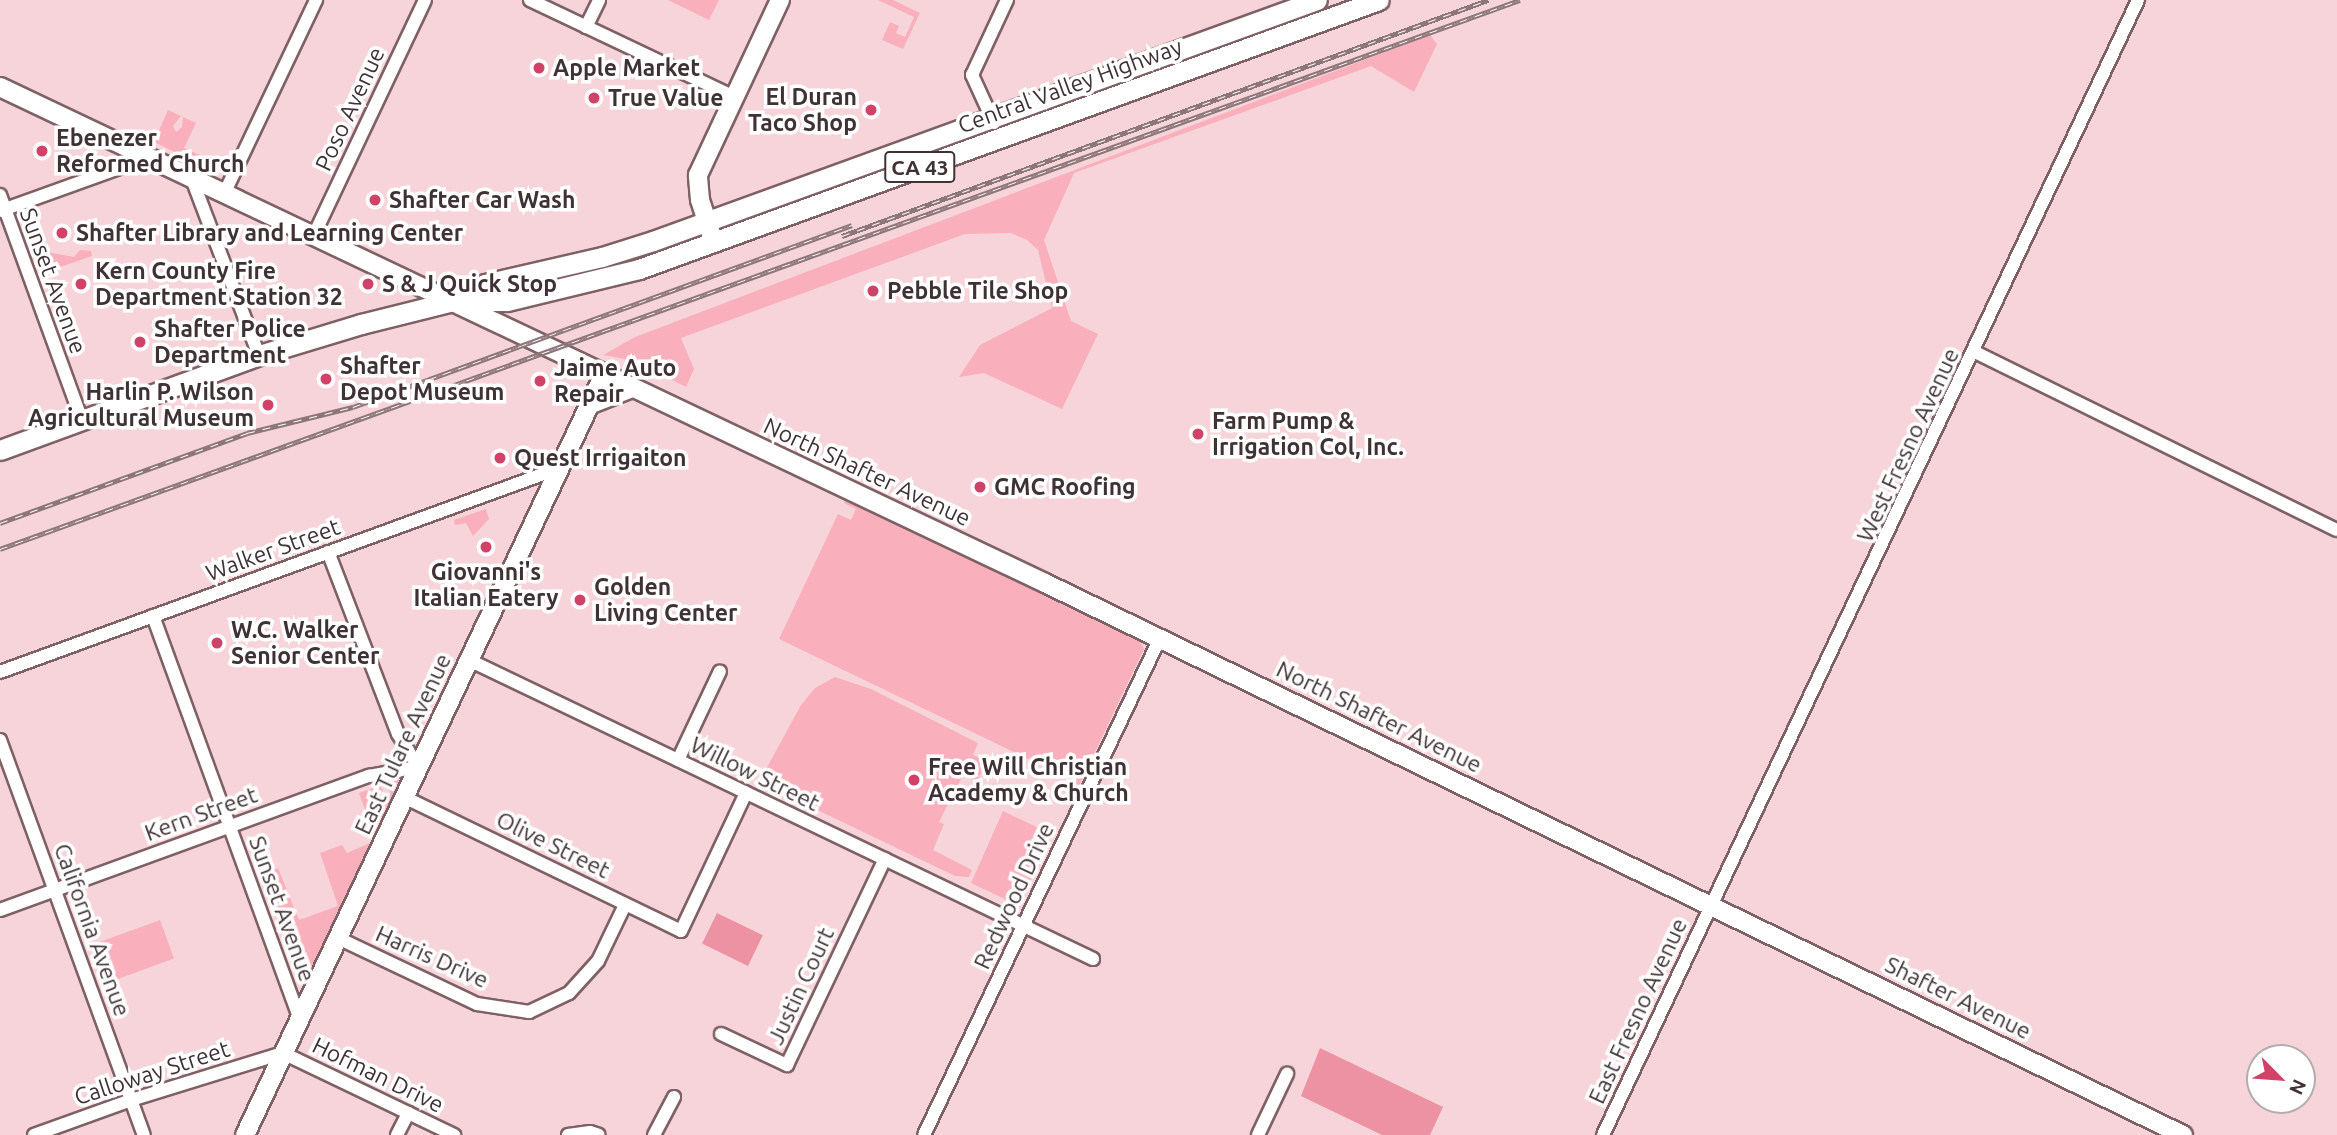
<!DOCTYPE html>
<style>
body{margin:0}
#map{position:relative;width:2337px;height:1135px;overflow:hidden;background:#f7d4d9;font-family:Ubuntu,sans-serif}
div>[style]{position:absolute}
.green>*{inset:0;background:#fab0bc;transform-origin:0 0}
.water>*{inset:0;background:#ed92a3;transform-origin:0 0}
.roads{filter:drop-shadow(2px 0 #7e6165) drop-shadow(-2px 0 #7e6165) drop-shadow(0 2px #7e6165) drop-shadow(0 -2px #7e6165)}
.street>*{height:12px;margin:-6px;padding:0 6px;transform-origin:6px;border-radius:6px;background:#fff}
.secondary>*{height:18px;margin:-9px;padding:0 9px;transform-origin:9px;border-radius:9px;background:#fff}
.primary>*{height:19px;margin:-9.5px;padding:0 9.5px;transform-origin:9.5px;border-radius:9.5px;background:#fff}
.rail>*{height:5px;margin-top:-2.5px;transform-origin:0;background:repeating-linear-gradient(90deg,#fff 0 8px,#8c7679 0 16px);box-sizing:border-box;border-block:2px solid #8c7679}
.dots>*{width:19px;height:19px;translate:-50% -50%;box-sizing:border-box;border:4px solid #fff;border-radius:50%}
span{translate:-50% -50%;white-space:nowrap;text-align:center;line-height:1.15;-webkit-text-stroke:7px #fff;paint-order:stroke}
.shield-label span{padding:2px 5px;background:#fff;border:2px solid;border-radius:5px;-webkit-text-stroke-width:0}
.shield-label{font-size:21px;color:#3f3234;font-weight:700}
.poi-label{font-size:23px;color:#3f3234;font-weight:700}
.left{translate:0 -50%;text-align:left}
.right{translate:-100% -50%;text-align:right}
.street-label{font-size:23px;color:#3f3234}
.north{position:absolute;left:2246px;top:1044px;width:70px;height:70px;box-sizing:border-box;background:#fff;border:2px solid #b2adae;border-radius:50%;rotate:115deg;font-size:19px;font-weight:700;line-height:28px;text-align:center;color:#3f3234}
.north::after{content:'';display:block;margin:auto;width:24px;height:32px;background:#d14268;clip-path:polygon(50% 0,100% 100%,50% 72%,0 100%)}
</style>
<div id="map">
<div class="green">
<div style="clip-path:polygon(668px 0,719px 0,709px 20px)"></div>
<div style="clip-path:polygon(878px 0,893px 0,920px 13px,903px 49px,882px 40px,890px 22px,899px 26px,896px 33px,905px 37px,914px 17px)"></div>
<div style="clip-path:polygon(1430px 35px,1437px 44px,1414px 92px,1371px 66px,1074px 173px,1044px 240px,1071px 321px,1098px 334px,1062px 409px,984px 373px,959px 377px,980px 345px,1052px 308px,1038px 250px,1027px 240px,1011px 233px,965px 234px,681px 338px,694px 369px,686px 387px,636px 361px,603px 355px,635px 337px)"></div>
<div style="clip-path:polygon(168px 110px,181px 116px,173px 126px,176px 132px,182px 127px,183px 117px,196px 123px,184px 148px,224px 166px,223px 169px,216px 172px,154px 142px)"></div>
<div style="clip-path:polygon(42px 237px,47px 252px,74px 257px,80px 250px,91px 251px,92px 256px,49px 271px,38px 238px)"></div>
<div style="clip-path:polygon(847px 497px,1136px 633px,1144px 649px,1077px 790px,1073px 789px,1076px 782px,779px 639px,838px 514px,851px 520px,856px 509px,844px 503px)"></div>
<div style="clip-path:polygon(486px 509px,489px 519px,473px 536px,466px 523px,455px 525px,454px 520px)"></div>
<div style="clip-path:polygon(835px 677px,871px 689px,978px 743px,973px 755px,988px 761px,977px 781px,966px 777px,971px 766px,968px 765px,939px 822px,944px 824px,933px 850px,972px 870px,969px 877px,955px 876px,759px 782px,801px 705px,815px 688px)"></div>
<div style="clip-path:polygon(392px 778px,399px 780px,400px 786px,350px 889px,348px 887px,349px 893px,311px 974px,301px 977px,263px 875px,278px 868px,299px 920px,338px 906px,320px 853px,342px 845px,347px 853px,370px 843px,374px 835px,359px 793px,379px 786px,383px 790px,380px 798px,387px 801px,391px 792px,383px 785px)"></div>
<div style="clip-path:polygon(1003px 811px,1045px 831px,1055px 829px,1023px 897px,1013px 903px,971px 883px)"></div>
<div style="left:160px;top:920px;width:41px;height:73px;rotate:70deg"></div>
</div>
<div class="water">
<div style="left:717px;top:913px;width:51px;height:34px;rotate:26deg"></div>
<div style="clip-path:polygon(1320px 1048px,1443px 1107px,1430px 1135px,1382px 1135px,1301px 1096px)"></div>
</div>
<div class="roads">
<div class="street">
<div style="left:530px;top:0;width:226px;rotate:25.4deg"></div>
<div style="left:586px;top:27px;width:30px;rotate:-64deg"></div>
<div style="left:994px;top:123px;width:53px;rotate:-114.6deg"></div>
<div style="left:972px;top:75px;width:83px;rotate:-65deg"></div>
<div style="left:192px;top:179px;width:188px;rotate:69.2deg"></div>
<div style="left:224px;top:194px;width:215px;rotate:-64.6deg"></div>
<div style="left:0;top:195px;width:239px;rotate:70deg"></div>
<div style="left:0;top:211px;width:156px;rotate:-19.8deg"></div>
<div style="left:313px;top:237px;width:262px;rotate:-64.7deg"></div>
<div style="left:1975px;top:352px;width:403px;rotate:26.2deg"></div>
<div style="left:153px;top:616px;width:429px;rotate:70deg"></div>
<div style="left:469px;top:660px;width:692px;rotate:25.6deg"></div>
<div style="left:0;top:672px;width:596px;rotate:-20.02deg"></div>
<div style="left:0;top:740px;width:420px;rotate:70deg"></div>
<div style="left:678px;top:760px;width:98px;rotate:-64.7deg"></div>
<div style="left:406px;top:798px;width:305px;rotate:25.8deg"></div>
<div style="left:681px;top:931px;width:153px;rotate:-64.8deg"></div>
<div style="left:0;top:910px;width:393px;rotate:-20deg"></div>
<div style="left:369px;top:776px;width:50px;rotate:-10.4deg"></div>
<div style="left:418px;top:767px;width:39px;rotate:-121deg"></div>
<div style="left:398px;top:734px;width:195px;rotate:-111deg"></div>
<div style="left:338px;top:938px;width:154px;rotate:25.4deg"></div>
<div style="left:477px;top:1004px;width:53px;rotate:8.7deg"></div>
<div style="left:529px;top:1012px;width:44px;rotate:-25.4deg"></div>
<div style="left:569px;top:993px;width:43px;rotate:-47.8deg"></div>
<div style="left:598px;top:961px;width:62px;rotate:-64.3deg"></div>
<div style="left:721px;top:1034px;width:73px;rotate:25.2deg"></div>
<div style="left:787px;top:1065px;width:228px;rotate:-64.6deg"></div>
<div style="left:34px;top:1135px;width:103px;rotate:-19.8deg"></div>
<div style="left:131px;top:1100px;width:159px;rotate:-17.2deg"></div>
<div style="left:283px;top:1053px;width:190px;rotate:25.6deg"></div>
<div style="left:397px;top:1135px;width:25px;rotate:-63deg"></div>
<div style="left:568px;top:1135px;width:22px;rotate:-8deg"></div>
<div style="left:590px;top:1132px;width:9px;rotate:18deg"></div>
<div style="left:654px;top:1135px;width:43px;rotate:-62.2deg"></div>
<div style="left:924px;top:1135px;width:550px;rotate:-64.6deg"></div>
<div style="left:1258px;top:1135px;width:68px;rotate:-64.6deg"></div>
<div style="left:1603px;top:1135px;width:1255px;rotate:-64.76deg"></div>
</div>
<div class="secondary">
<div style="left:0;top:87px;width:1157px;rotate:25.39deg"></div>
<div style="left:1045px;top:583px;width:1265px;rotate:25.88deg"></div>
<div style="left:714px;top:243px;width:45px;rotate:-108deg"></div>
<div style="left:700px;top:200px;width:25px;rotate:-95deg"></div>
<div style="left:698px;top:175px;width:193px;rotate:-64.9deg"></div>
<div style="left:589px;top:405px;width:46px;rotate:-21.6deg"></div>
<div style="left:245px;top:1135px;width:841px;rotate:-64.74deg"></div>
</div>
<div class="primary">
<div style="left:457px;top:299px;width:32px;rotate:-28deg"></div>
<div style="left:485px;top:284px;width:120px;rotate:-13deg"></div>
<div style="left:602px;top:257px;width:53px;rotate:-17.4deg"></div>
<div style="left:653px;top:241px;width:706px;rotate:-19.95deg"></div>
<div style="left:0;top:450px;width:276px;rotate:-20.1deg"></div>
<div style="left:259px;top:355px;width:107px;rotate:-16.9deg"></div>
<div style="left:361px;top:324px;width:95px;rotate:-14deg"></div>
<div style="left:453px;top:301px;width:54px"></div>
<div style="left:507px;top:301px;width:136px;rotate:-13.6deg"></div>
<div style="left:639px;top:269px;width:787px;rotate:-19.98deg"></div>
</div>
</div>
<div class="rail">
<div style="left:842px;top:236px;width:688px;rotate:-20.07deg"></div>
<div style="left:0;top:523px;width:263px;rotate:-20deg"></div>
<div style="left:247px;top:433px;width:109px;rotate:-13.8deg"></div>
<div style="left:353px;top:407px;width:531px;rotate:-20.04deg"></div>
<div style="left:0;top:549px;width:1616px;rotate:-19.86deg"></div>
</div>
<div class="dots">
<div style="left:539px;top:68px;background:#d14268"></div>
<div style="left:594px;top:98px;background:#d14268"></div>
<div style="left:871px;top:110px;background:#d14268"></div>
<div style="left:42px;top:151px;background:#d14268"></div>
<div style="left:375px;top:200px;background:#d14268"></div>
<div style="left:62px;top:233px;background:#d14268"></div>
<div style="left:81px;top:284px;background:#d14268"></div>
<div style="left:368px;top:284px;background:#d14268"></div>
<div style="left:873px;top:291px;background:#d14268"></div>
<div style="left:140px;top:342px;background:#d14268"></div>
<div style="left:326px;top:379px;background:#d14268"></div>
<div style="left:540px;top:381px;background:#d14268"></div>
<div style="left:268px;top:405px;background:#d14268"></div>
<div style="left:1198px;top:434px;background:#d14268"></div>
<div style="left:500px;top:458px;background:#d14268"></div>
<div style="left:980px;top:487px;background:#d14268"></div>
<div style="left:486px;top:547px;background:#d14268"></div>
<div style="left:580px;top:600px;background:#d14268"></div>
<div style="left:217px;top:643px;background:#d14268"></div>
<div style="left:914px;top:780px;background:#d14268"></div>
</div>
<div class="shield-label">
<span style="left:920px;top:167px">CA 43</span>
</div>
<div class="poi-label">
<span class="left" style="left:553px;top:68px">Apple Market</span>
<span class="right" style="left:857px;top:110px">El Duran<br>Taco Shop</span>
<span class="left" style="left:608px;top:98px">True Value</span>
<span class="left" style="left:56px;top:151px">Ebenezer<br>Reformed Church</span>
<span class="left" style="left:389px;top:200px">Shafter Car Wash</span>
<span class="left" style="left:76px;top:233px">Shafter Library and Learning Center</span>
<span class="left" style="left:95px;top:284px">Kern County Fire<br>Department Station 32</span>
<span class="left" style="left:382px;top:284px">S &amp; J Quick Stop</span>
<span class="left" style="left:887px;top:291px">Pebble Tile Shop</span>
<span class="left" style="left:154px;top:342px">Shafter Police<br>Department</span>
<span class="left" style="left:340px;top:379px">Shafter<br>Depot Museum</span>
<span class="left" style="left:554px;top:381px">Jaime Auto<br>Repair</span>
<span class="right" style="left:254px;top:405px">Harlin P. Wilson<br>Agricultural Museum</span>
<span class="left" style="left:1212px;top:434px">Farm Pump &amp;<br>Irrigation Col, Inc.</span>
<span class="left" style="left:514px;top:458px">Quest Irrigaiton</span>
<span class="left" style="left:994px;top:487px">GMC Roofing</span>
<span style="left:486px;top:585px">Giovanni's<br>Italian Eatery</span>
<span class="left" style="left:594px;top:600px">Golden<br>Living Center</span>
<span class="left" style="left:231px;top:643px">W.C. Walker<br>Senior Center</span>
<span class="left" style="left:928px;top:780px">Free Will Christian<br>Academy &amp; Church</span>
</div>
<div class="street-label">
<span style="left:1070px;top:86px;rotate:-20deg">Central Valley Highway</span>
<span style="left:350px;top:109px;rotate:-65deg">Poso Avenue</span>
<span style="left:53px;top:281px;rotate:70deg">Sunset Avenue</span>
<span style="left:1908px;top:445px;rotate:-65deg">West Fresno Avenue</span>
<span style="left:867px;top:472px;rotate:25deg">North Shafter Avenue</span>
<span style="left:273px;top:550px;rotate:-20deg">Walker Street</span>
<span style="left:1379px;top:717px;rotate:26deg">North Shafter Avenue</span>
<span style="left:403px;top:744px;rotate:-65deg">East Tulare Avenue</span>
<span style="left:755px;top:774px;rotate:26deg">Willow Street</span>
<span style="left:201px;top:814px;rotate:-20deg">Kern Street</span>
<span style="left:553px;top:845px;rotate:26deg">Olive Street</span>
<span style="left:1014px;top:896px;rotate:-65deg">Redwood Drive</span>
<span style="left:282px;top:909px;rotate:70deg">Sunset Avenue</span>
<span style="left:92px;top:930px;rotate:70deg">California Avenue</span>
<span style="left:432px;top:957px;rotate:24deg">Harris Drive</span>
<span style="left:801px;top:986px;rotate:-65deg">Justin Court</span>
<span style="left:1958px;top:998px;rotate:26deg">Shafter Avenue</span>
<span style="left:1638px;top:1011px;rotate:-65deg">East Fresno Avenue</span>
<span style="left:152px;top:1073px;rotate:-18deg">Calloway Street</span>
<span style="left:378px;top:1075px;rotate:26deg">Hofman Drive</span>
</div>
<div class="north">N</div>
</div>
